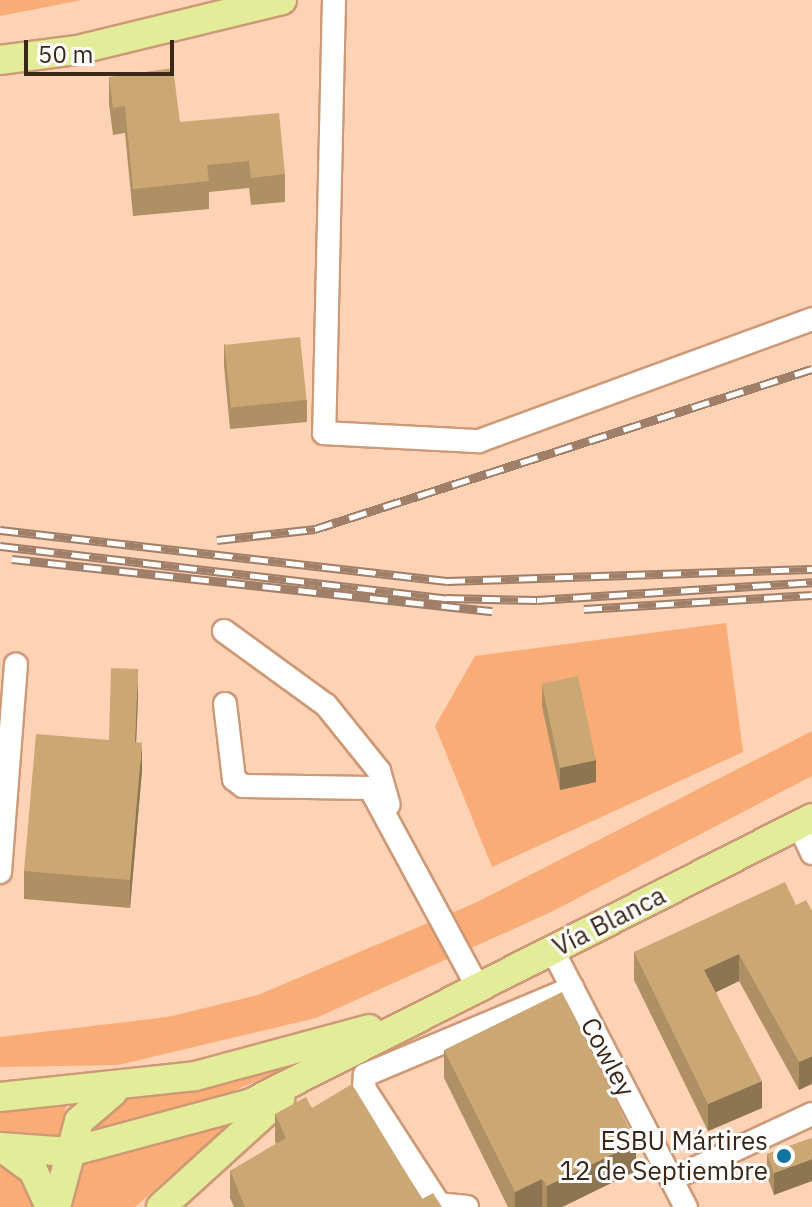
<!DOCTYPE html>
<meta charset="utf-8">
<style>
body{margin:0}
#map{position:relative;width:812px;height:1207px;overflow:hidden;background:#fed2b5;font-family:"IBM Plex Sans",sans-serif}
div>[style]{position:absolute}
.green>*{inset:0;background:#faac76}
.roads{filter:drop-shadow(2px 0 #cd9976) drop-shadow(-2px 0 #cd9976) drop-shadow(0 2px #cd9976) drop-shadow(0 -2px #cd9976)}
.minor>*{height:22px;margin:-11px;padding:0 11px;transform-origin:11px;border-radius:11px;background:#fff}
.major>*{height:28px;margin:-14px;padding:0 14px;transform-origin:14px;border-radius:14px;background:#e3ec98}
.rail>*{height:9px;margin-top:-4.5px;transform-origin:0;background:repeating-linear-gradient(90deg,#fdfdfd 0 18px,#a07f69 0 36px);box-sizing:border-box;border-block:2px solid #a07f69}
.wall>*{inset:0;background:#af9064}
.shaded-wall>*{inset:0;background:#8e7551}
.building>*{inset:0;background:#cba774;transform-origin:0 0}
.dots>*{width:22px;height:22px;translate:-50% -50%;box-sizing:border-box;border:4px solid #fdfdfd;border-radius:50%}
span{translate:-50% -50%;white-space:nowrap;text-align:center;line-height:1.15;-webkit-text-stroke:6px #fdfdfd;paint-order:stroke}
.street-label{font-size:26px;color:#3b2718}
.poi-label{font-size:26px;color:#3b2718}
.right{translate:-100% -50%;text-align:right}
.scale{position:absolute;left:24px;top:40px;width:150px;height:36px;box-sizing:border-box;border:4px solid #3b2718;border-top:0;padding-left:10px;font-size:24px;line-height:28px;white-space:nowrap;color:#3b2718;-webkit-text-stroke:6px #fdfdfd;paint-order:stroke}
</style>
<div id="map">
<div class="green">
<div style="clip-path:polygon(0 0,82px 0,0 16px)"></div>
<div style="clip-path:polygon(726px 623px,743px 752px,492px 867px,435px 726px,475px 656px)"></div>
<div style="clip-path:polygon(812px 731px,812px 776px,551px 912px,316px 1018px,118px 1065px,0 1067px,0 1037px,168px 1017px,258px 995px,475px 903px)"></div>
<div style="clip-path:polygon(328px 1050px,199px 1106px,85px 1136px,88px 1122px,117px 1103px)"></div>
<div style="clip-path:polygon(0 1105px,66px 1106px,60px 1139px,0 1133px)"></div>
<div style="clip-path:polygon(227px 1126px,135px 1207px,62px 1207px,76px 1163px)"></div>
<div style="clip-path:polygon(0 1157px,17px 1167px,33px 1207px,0 1207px)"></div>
</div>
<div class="roads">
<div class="minor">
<div style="left:334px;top:0;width:433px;rotate:91.3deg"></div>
<div style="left:324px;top:433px;width:155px;rotate:3deg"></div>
<div style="left:479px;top:441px;width:355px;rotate:-20.1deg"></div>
<div style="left:224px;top:631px;width:126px;rotate:36deg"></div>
<div style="left:326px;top:705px;width:85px;rotate:51.2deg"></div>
<div style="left:379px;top:771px;width:35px;rotate:74deg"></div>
<div style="left:225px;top:704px;width:76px;rotate:83.2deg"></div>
<div style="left:234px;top:779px;width:11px;rotate:38deg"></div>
<div style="left:243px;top:786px;width:127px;rotate:0.9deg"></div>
<div style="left:370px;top:788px;width:225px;rotate:61.6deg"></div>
<div style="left:799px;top:825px;width:31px;rotate:65deg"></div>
<div style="left:0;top:872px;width:208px;rotate:-85.6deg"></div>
<div style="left:552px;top:949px;width:291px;rotate:62.6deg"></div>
<div style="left:672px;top:1179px;width:154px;rotate:-24.9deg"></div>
<div style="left:467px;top:1207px;width:28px;rotate:-174deg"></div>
<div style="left:439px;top:1204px;width:138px;rotate:-122.9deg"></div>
<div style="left:364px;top:1088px;width:13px;rotate:-86deg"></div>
<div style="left:365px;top:1075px;width:225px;rotate:-22.8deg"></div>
</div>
<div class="major">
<div style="left:0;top:60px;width:78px;rotate:-7.4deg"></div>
<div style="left:77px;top:50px;width:211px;rotate:-13.7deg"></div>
<div style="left:0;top:1097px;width:196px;rotate:-6.1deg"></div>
<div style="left:195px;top:1076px;width:180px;rotate:-15.1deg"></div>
<div style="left:0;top:1147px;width:70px;rotate:4.1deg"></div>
<div style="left:70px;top:1152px;width:188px;rotate:-15.1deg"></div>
<div style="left:251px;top:1103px;width:629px;rotate:-26.93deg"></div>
<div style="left:1px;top:1147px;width:39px;rotate:36deg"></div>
<div style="left:33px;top:1170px;width:41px;rotate:65.3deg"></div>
<div style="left:56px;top:1207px;width:89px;rotate:-75deg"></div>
<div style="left:79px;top:1121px;width:45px;rotate:-40.5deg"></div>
<div style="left:161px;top:1207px;width:161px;rotate:-42.2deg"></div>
</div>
</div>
<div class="rail">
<div style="left:0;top:530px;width:450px;rotate:6.5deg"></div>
<div style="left:447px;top:581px;width:365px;rotate:-1.9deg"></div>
<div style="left:217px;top:540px;width:99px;rotate:-6.4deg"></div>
<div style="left:315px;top:529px;width:522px;rotate:-17.85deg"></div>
<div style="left:0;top:546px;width:449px;rotate:6.7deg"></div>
<div style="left:446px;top:598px;width:91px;rotate:1.3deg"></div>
<div style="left:537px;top:600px;width:276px;rotate:-3.7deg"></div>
<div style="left:12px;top:559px;width:483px;rotate:6.2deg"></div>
<div style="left:584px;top:609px;width:228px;rotate:-3.5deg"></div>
</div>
<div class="wall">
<div style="clip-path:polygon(109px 77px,180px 122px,285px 174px,285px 202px,251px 205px,249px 188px,209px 192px,209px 209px,133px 216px,125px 133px,113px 135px,109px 104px)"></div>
<div style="clip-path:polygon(224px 344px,307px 400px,307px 422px,230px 429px,224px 366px)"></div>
<div style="clip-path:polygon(542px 683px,596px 782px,560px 790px,542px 706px)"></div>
<div style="clip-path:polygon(138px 697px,136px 742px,142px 770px,130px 908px,24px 899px,24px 871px)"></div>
<div style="clip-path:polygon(796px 905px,811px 912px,799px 1090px,739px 981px,716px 992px,762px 1108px,708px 1131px,634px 980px,634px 952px)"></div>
<div style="clip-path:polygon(444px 1050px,636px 1171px,562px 1207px,508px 1207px,444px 1078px)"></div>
<div style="clip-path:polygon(312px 1108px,422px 1199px,442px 1207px,234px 1207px,230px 1198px,230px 1171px,276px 1144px,275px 1141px,275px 1114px)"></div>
<div style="clip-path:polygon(812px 1138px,774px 1195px,767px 1176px,767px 1154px)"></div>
</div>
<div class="shaded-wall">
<div style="clip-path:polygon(138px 669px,138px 697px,135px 770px,135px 742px)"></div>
<div style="clip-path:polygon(142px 743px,142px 770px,130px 908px,130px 880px)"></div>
<div style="clip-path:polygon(596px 760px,596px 782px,560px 790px,560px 768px)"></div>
<div style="clip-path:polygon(739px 954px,739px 981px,704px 998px,704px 970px)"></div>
<div style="clip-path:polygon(812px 1056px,812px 1084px,799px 1090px,799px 1062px)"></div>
<div style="clip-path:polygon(762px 1081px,762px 1108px,708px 1131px,708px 1104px)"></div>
<div style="clip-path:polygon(636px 1143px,636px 1171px,562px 1207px,547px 1207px,547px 1186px)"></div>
<div style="clip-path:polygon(812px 1159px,812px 1181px,774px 1195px,774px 1173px)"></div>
<div style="clip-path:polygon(542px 1179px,542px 1207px,515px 1207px,515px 1192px)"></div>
</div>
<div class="building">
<div style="clip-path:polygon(173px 68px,180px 122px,279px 113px,285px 174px,251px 178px,249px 161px,207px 165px,209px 181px,133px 189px,125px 106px,113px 108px,109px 77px)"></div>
<div style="left:300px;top:337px;width:63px;height:76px;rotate:84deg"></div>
<div style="clip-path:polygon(111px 668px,138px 669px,135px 742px,142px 743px,130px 880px,24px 871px,36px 734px,109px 740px)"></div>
<div style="left:578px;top:676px;width:86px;height:37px;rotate:78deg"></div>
<div style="clip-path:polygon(785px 882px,796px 905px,806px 900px,812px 911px,812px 1056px,799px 1062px,739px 954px,704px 970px,762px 1081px,708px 1104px,634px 952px)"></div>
<div style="clip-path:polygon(562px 992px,636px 1143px,547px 1186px,542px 1179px,515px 1192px,444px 1050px)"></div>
<div style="clip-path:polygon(352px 1084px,422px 1199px,433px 1193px,442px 1207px,245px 1207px,230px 1171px,286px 1138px,275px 1114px,306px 1097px,312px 1108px)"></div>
<div style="clip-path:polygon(812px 1138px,812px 1159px,774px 1173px,767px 1154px)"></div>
</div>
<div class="dots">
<div style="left:784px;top:1156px;background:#1075a1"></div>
</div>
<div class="street-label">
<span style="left:609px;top:921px;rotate:-27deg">Vía Blanca</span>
<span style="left:608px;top:1057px;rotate:62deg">Cowley</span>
</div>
<div class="poi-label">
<span class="right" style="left:768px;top:1156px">ESBU Mártires<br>12 de Septiembre</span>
</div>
<div class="scale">50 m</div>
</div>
